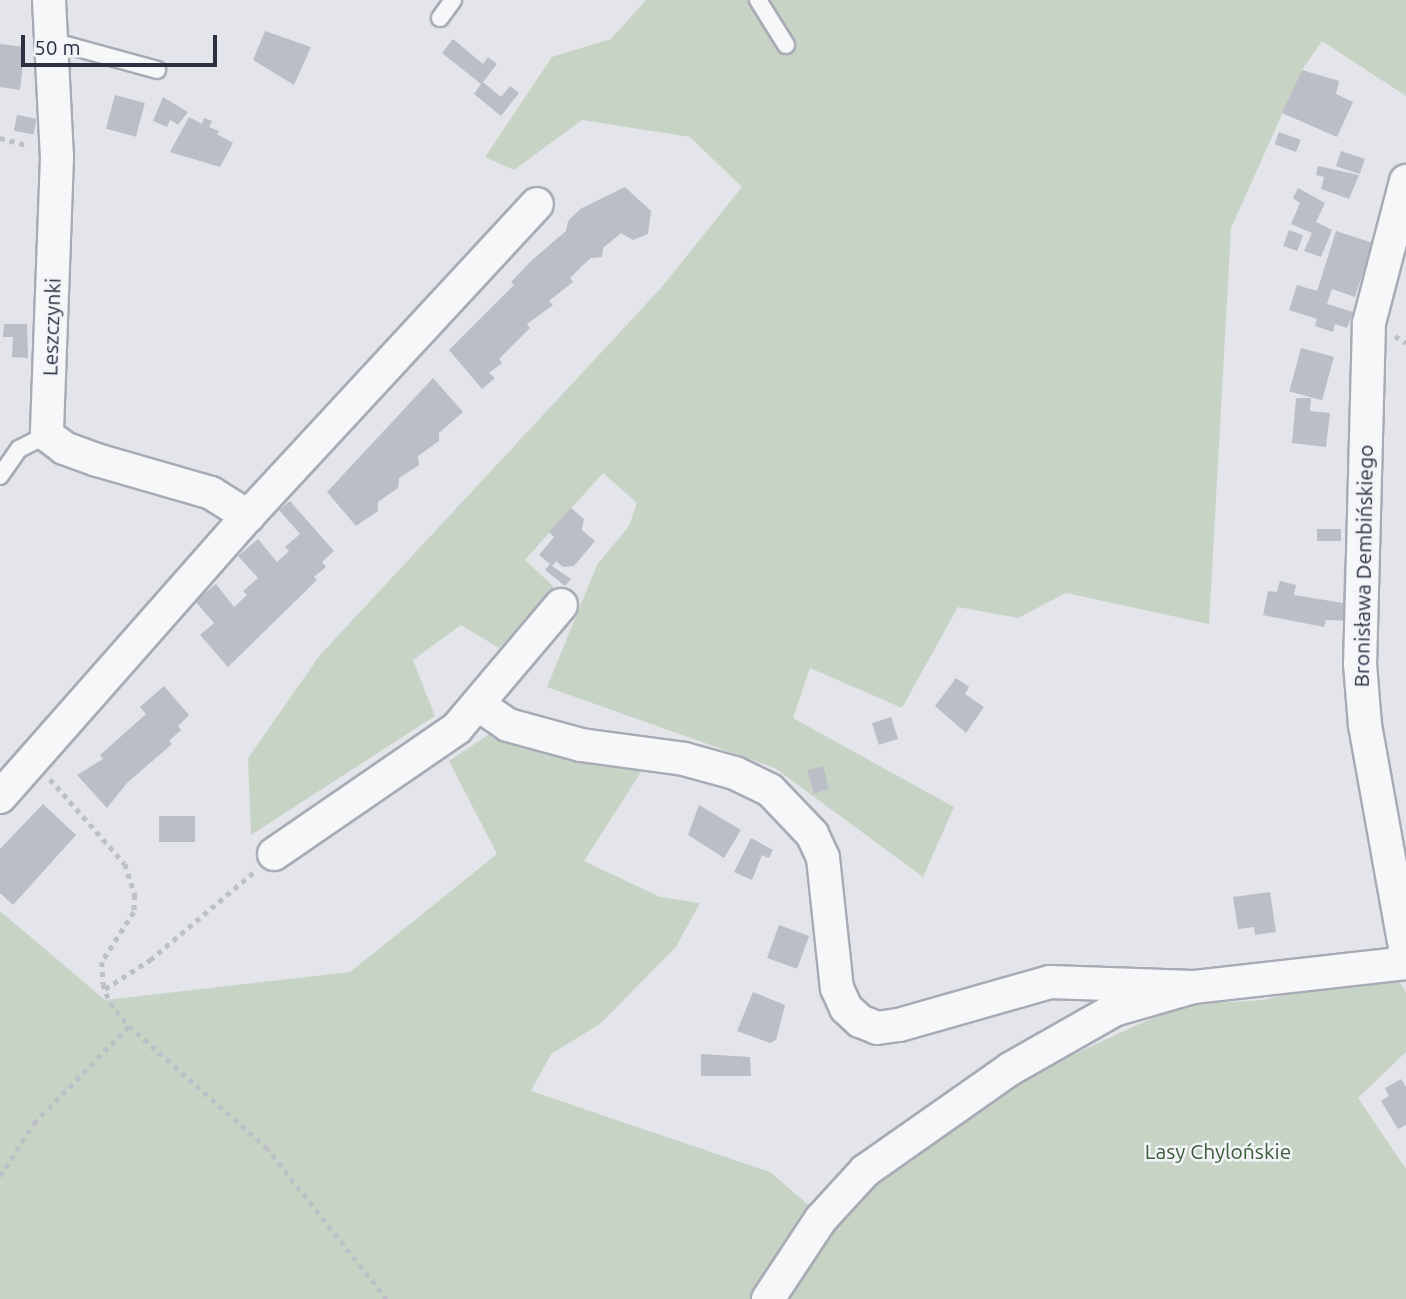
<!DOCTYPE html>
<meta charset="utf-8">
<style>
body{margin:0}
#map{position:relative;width:1406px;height:1299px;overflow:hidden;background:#e3e5eb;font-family:Ubuntu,sans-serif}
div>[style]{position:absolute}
.green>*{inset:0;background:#c7d4c5}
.building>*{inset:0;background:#bbbec7;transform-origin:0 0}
.path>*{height:4.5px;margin-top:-2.25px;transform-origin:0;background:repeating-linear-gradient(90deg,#bdc0c6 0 5px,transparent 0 10px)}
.roads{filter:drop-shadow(2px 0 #a8abb5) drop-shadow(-2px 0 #a8abb5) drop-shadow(0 2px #a8abb5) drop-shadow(0 -2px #a8abb5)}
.service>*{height:16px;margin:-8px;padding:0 8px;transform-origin:8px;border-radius:8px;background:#f6f7f9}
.minor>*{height:32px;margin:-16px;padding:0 16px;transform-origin:16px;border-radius:16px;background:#f6f7f9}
span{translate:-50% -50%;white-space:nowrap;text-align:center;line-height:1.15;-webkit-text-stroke:5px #f3f4f8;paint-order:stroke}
.street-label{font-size:21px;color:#2c3142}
.park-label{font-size:21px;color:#3c5d3a}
.scale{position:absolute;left:21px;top:35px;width:196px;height:32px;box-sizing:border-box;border:4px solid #2c3142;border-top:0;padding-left:9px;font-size:21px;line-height:24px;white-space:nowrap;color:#2c3142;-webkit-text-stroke:5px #f3f4f8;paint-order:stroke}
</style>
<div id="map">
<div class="green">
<div style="clip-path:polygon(646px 0,1406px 0,1406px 96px,1322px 41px,1302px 70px,1231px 228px,1209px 624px,1066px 593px,1018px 618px,958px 607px,902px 708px,810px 668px,793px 718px,954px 807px,923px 877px,775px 768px,547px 687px,597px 565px,629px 526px,637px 503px,603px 473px,525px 560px,554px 587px,499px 648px,461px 625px,413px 660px,435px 716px,251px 835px,248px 758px,320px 655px,661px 288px,742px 187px,690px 137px,582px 120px,514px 170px,485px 157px,552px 57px,611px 39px)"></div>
<div style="clip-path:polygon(491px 733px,643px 769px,584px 861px,660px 897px,700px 903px,676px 947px,600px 1024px,551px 1054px,531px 1091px,770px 1172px,812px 1208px,976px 1100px,1180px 1005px,1263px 1000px,1390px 968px,1406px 992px,1406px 1052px,1358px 1098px,1406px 1169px,1406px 1299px,0 1299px,0 911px,105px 1000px,350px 972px,497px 854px,449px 761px)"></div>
</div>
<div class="building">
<div style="clip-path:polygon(265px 31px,311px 47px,294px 85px,253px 60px)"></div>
<div style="clip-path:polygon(453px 39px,483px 64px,488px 57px,497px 64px,483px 82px,501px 97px,510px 86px,519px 93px,501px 116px,474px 94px,481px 84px,442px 53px)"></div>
<div style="clip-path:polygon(0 44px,25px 47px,20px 90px,0 87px)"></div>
<div style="clip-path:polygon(1302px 70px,1339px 81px,1336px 94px,1353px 102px,1337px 137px,1282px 113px)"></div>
<div style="left:115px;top:95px;width:31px;height:35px;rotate:15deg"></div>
<div style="clip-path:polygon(163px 97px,188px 112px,178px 125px,170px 120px,167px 127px,153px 121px)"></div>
<div style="left:17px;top:115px;width:20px;height:16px;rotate:11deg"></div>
<div style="clip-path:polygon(189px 117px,202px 124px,204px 118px,212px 121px,209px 127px,219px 131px,217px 134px,233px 143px,220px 167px,170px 152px)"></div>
<div style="left:1279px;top:132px;width:23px;height:13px;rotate:20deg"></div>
<div style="left:1341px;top:151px;width:25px;height:16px;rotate:18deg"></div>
<div style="clip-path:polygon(1318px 166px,1359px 175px,1349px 199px,1321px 189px,1324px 177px,1316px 175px)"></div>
<div style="clip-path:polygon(625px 187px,651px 211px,648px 234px,633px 240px,621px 233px,603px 248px,602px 257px,591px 258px,582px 266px,570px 278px,573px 282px,549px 301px,553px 305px,527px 324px,530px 328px,499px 359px,502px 363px,489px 373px,495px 378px,482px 389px,449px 350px,514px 285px,511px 282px,532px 260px,566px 231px,568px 221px,580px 209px)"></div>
<div style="clip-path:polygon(1298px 188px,1325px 203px,1316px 222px,1332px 230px,1321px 257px,1304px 251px,1312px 233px,1291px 224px,1300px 203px,1293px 198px)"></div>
<div style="left:1289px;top:230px;width:15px;height:17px;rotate:20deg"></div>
<div style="clip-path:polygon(1336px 231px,1373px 243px,1355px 297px,1332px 289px,1327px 304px,1353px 312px,1347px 328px,1335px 324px,1333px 332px,1315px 326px,1317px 319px,1289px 310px,1297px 285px,1317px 291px)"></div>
<div style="clip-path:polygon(4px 324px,27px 324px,28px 358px,12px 357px,13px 337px,3px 337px)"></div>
<div style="left:1301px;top:348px;width:34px;height:45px;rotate:15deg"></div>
<div style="clip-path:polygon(433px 378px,463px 412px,439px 433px,439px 441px,418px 456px,419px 465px,399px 478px,398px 488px,378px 502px,378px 511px,356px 526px,327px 492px)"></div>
<div style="clip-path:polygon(1296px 398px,1311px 398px,1310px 411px,1330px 413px,1326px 447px,1292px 443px)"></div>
<div style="clip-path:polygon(290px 501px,334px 551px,322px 562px,326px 567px,314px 577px,317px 580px,228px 667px,200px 635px,214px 623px,195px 601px,216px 584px,234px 607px,247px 595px,243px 591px,258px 578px,238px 556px,258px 539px,277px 562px,289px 551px,285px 547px,300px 534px,279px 510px)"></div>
<div style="clip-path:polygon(571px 508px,584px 519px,582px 530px,595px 541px,574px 566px,563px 567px,556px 561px,552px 566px,571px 579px,565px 586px,545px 570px,550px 564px,539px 555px,554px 537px,549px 532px)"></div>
<div style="left:1341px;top:529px;width:12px;height:24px;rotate:90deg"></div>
<div style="clip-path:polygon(1344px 567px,1357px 568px,1355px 621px,1326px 620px,1324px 627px,1263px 615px,1268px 591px,1277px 592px,1280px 581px,1296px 585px,1294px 595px,1343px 603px)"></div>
<div style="clip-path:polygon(956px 678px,969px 687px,965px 694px,984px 707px,966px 733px,935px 706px)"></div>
<div style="clip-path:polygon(164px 686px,189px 715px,178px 726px,181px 730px,169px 741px,172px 744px,127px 783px,107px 808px,77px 775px,103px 759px,100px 755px,146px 714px,140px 707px)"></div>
<div style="left:891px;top:717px;width:23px;height:20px;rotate:72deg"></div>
<div style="left:823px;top:766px;width:24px;height:16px;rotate:75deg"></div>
<div style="clip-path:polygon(43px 804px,76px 835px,13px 905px,0 893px,0 849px)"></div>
<div style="clip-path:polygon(699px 805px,741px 830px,724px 858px,688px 835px)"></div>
<div style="left:195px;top:816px;width:26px;height:36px;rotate:90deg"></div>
<div style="clip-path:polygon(751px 838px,773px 850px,769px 858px,762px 855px,752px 880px,734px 872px)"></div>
<div style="clip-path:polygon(1270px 892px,1276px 932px,1255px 935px,1254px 927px,1238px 929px,1233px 897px)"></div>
<div style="left:779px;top:925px;width:32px;height:35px;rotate:20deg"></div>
<div style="clip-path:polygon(753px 992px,785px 1005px,776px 1040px,770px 1043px,737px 1031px)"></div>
<div style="clip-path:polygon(701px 1054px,750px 1057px,751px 1076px,701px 1076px)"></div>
<div style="clip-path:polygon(1401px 1079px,1406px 1087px,1406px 1125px,1398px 1129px,1381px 1101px,1389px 1096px,1385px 1088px)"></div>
</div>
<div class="path">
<div style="left:0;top:138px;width:30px;rotate:15deg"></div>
<div style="left:1395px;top:336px;width:13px;rotate:32deg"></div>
<div style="left:50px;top:779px;width:113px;rotate:48.6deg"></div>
<div style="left:125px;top:864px;width:33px;rotate:72deg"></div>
<div style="left:135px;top:895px;width:17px;rotate:93deg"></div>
<div style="left:134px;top:912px;width:59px;rotate:122.6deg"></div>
<div style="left:102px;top:962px;width:22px;rotate:87deg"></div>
<div style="left:103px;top:984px;width:20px;rotate:70deg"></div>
<div style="left:110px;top:1003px;width:30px;rotate:50deg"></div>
<div style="left:129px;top:1026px;width:183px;rotate:41.5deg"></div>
<div style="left:266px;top:1147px;width:194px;rotate:51.5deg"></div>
<div style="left:105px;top:989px;width:54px;rotate:-32.8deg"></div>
<div style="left:150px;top:960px;width:138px;rotate:-40.3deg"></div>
<div style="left:0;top:1176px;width:63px;rotate:-57.3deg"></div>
<div style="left:34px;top:1123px;width:136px;rotate:-45.6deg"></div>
</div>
<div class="roads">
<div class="service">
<div style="left:758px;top:0;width:53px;rotate:58.1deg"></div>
<div style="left:440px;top:18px;width:22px;rotate:-54deg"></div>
<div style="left:52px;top:41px;width:109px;rotate:15.4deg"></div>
<div style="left:0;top:476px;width:33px;rotate:-55deg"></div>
<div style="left:19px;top:449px;width:31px;rotate:-27deg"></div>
</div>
<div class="minor">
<div style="left:49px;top:0;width:157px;rotate:87.1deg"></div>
<div style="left:57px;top:157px;width:278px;rotate:92.1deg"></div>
<div style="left:47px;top:435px;width:21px;rotate:37deg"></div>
<div style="left:64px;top:448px;width:35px;rotate:20deg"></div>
<div style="left:97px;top:460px;width:119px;rotate:16.1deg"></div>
<div style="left:211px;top:493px;width:44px;rotate:31.9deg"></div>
<div style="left:1406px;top:181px;width:147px;rotate:104.6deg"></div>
<div style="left:1369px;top:323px;width:341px;rotate:91.5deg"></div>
<div style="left:1360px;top:664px;width:61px;rotate:85.3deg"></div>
<div style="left:1365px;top:725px;width:231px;rotate:79.8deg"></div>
<div style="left:480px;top:706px;width:34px;rotate:34deg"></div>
<div style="left:508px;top:725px;width:76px;rotate:15.3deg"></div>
<div style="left:581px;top:745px;width:104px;rotate:7.7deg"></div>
<div style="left:684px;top:759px;width:53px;rotate:15.4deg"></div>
<div style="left:735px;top:773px;width:39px;rotate:26deg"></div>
<div style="left:770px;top:790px;width:61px;rotate:46.3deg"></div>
<div style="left:812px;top:834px;width:26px;rotate:65deg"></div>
<div style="left:823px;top:858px;width:131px;rotate:83.9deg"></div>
<div style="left:837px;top:988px;width:22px;rotate:66deg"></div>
<div style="left:846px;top:1008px;width:19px;rotate:43deg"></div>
<div style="left:860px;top:1021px;width:18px;rotate:22deg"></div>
<div style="left:877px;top:1028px;width:22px;rotate:-8deg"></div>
<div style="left:899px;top:1025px;width:157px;rotate:-15.9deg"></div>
<div style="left:1050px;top:982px;width:143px;rotate:2deg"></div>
<div style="left:0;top:797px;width:375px;rotate:-48.6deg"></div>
<div style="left:248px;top:516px;width:425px;rotate:-47.2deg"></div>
<div style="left:274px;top:854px;width:222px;rotate:-34.5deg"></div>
<div style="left:457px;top:728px;width:161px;rotate:-49.8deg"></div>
<div style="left:768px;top:1299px;width:96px;rotate:-56.5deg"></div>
<div style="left:821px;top:1219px;width:65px;rotate:-47.5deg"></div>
<div style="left:865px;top:1171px;width:177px;rotate:-35.1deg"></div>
<div style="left:1010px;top:1069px;width:120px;rotate:-29.6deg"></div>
<div style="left:1114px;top:1010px;width:82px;rotate:-16.2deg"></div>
<div style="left:1193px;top:987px;width:214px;rotate:-6.4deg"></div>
</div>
</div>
<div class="street-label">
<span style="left:51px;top:327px;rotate:-88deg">Leszczynki</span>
<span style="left:1363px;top:566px;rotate:-89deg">Bronisława Dembińskiego</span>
</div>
<div class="park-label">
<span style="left:1218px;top:1151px">Lasy Chylońskie</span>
</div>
<div class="scale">50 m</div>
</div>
